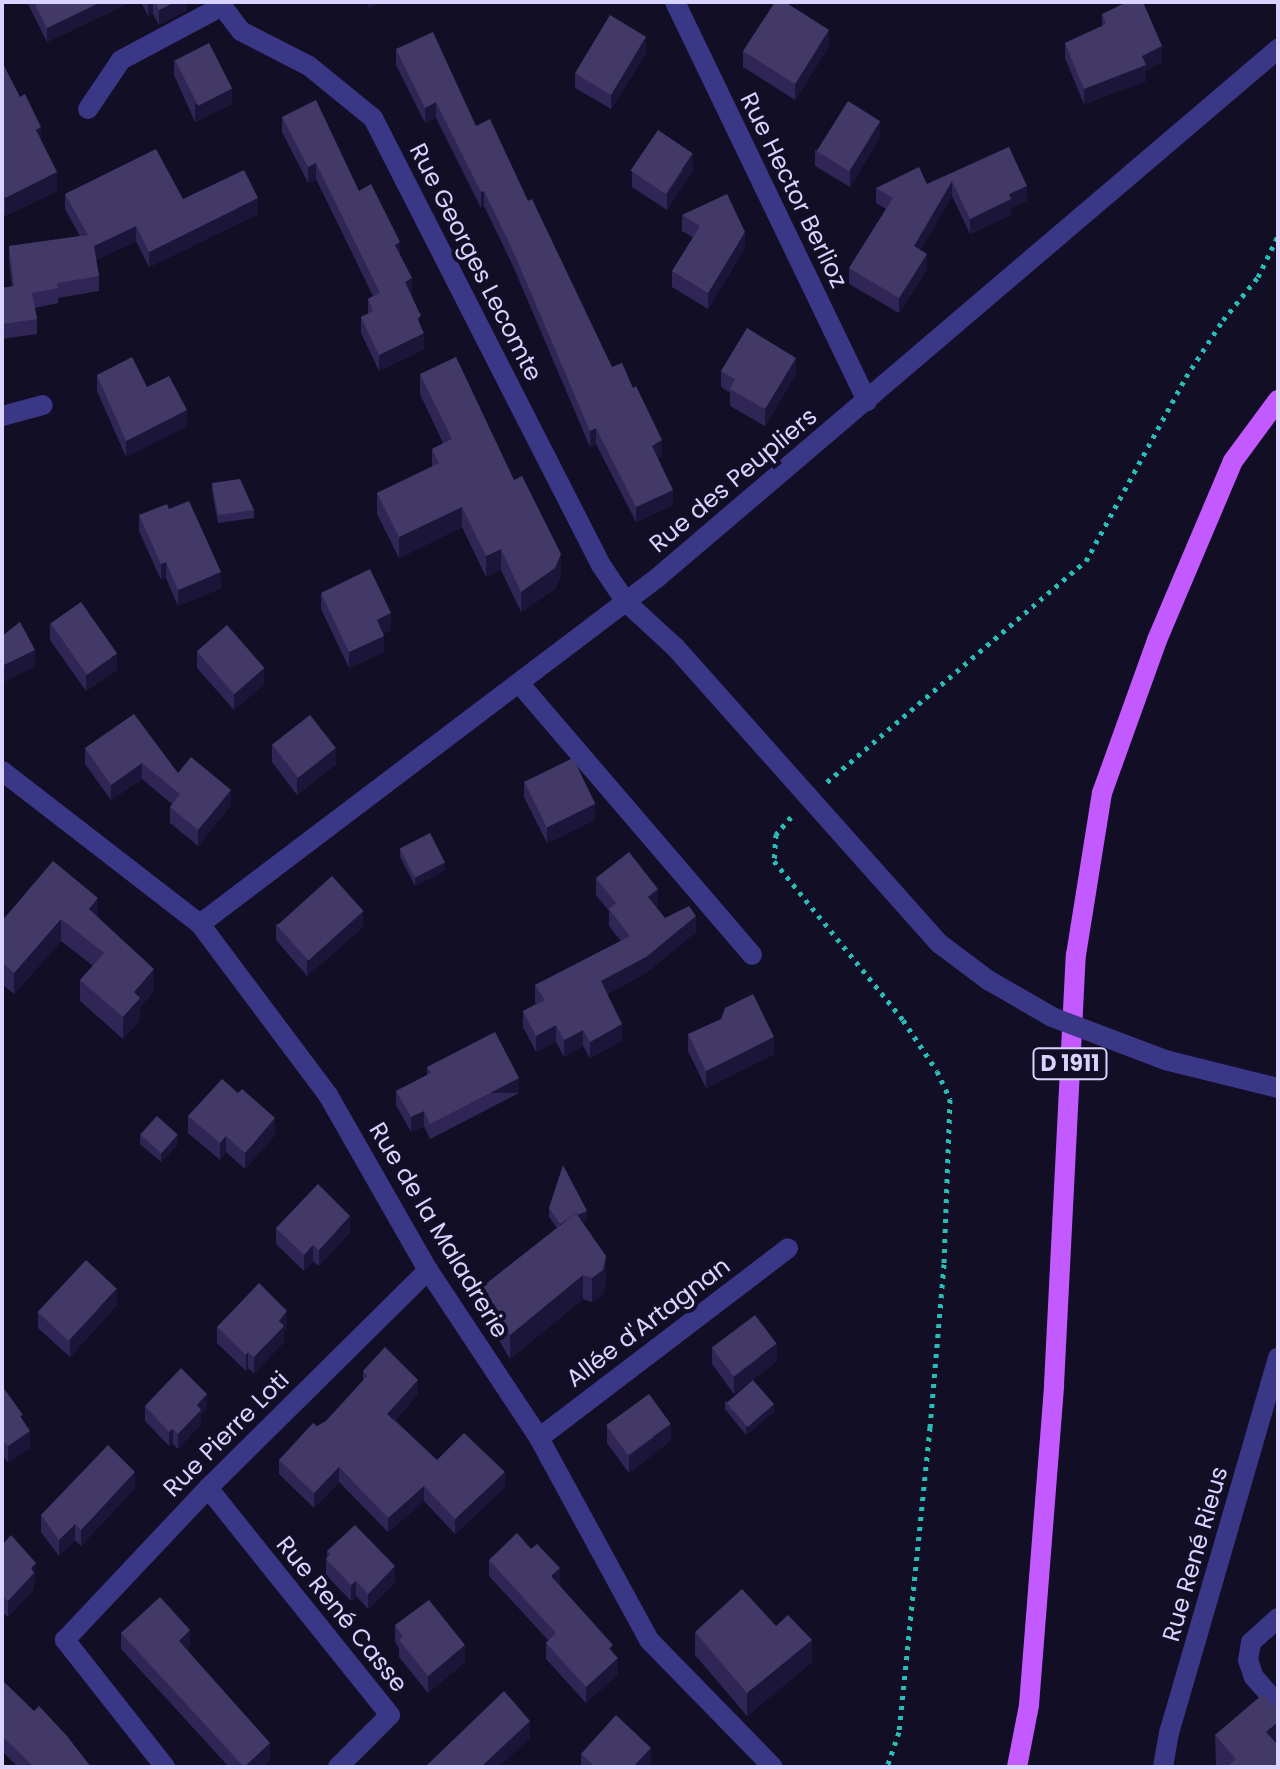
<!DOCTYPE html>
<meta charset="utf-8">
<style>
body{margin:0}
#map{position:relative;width:1280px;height:1769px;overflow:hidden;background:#120e26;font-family:Poppins,sans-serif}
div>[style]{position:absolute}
.path>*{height:5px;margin-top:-2.5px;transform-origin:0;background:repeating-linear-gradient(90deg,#2abdb6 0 4px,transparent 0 10px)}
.service>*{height:20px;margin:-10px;padding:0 10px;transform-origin:10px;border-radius:10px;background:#3b3787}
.minor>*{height:20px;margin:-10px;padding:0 10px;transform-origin:10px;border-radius:10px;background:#3b3787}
.primary>*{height:20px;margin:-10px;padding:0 10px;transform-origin:10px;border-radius:10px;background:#c35aff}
.minor-bridge>*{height:20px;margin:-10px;padding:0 10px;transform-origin:10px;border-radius:10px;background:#3b3787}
.wall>*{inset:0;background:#302655}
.shaded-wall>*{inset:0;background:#1c153a;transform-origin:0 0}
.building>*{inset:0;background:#423967;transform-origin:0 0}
span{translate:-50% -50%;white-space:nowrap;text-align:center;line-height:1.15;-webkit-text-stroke:8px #120e26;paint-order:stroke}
.shield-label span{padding:2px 6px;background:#120e26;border:2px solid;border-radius:6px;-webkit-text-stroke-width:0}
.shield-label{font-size:22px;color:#d9d3ff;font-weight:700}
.street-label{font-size:24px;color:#d9d3ff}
.frame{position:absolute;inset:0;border:4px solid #d9d3ff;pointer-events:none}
</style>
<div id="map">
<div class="path">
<div style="left:827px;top:782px;width:340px;rotate:-40.5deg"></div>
<div style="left:1086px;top:561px;width:209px;rotate:-61.5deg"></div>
<div style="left:1186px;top:377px;width:68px;rotate:-57deg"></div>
<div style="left:1223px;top:320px;width:55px;rotate:-50.9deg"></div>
<div style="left:1258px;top:277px;width:46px;rotate:-64deg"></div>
<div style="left:791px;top:817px;width:23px;rotate:131deg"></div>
<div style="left:776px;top:834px;width:27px;rotate:94deg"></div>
<div style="left:774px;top:861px;width:205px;rotate:50.9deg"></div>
<div style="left:903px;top:1020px;width:61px;rotate:56.3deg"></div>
<div style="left:937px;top:1071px;width:31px;rotate:65deg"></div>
<div style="left:950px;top:1099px;width:165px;rotate:92.1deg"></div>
<div style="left:944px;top:1264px;width:164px;rotate:94.9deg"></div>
<div style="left:930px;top:1427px;width:307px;rotate:95.8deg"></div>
<div style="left:899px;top:1732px;width:37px;rotate:109deg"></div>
</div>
<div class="service">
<div style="left:519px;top:683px;width:358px;rotate:49.4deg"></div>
</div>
<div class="minor">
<div style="left:219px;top:2px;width:36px;rotate:53deg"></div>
<div style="left:241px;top:31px;width:76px;rotate:27.2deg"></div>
<div style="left:309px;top:66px;width:82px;rotate:39.1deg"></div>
<div style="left:373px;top:118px;width:502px;rotate:62.98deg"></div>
<div style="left:601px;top:565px;width:45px;rotate:56deg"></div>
<div style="left:626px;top:602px;width:67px;rotate:42.6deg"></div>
<div style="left:675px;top:647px;width:398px;rotate:48.3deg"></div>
<div style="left:940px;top:944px;width:60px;rotate:36.9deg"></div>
<div style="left:675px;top:2px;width:443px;rotate:64.3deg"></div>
<div style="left:88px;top:109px;width:59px;rotate:-56deg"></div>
<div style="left:121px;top:60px;width:115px;rotate:-28.1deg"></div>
<div style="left:2px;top:416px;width:42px;rotate:-15deg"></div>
<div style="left:2px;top:771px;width:250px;rotate:37.7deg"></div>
<div style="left:200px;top:924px;width:214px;rotate:53.2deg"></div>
<div style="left:328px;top:1095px;width:202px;rotate:60.3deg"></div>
<div style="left:428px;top:1270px;width:201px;rotate:56.5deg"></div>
<div style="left:539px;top:1438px;width:230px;rotate:61.4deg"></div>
<div style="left:649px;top:1640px;width:177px;rotate:45.7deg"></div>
<div style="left:200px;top:924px;width:573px;rotate:-37.13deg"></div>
<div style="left:657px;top:578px;width:816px;rotate:-40.43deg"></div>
<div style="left:1165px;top:1060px;width:116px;rotate:13.9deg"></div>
<div style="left:539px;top:1438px;width:313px;rotate:-37.3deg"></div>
<div style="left:208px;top:1488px;width:291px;rotate:51.3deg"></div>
<div style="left:390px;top:1715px;width:74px;rotate:135deg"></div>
<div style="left:1278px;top:1618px;width:36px;rotate:138deg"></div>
<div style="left:1251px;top:1642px;width:18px;rotate:99deg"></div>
<div style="left:1248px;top:1660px;width:18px;rotate:71deg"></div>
<div style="left:1254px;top:1677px;width:37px;rotate:49deg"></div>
<div style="left:165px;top:1767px;width:162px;rotate:-128.2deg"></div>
<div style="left:65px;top:1640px;width:209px;rotate:-46.7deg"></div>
<div style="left:208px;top:1488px;width:310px;rotate:-44.7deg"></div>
<div style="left:1163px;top:1767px;width:35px;rotate:-80deg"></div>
<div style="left:1169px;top:1733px;width:391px;rotate:-73.8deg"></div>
</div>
<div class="primary">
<div style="left:1017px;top:1767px;width:63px;rotate:-79deg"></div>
<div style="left:1029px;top:1705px;width:321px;rotate:-85.5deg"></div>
<div style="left:1054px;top:1385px;width:431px;rotate:-87.1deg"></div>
<div style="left:1076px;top:955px;width:164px;rotate:-80.9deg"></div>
<div style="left:1102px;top:793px;width:163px;rotate:-70.2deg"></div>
<div style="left:1157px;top:640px;width:194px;rotate:-67deg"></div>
<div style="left:1233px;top:461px;width:76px;rotate:-53.6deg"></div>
</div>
<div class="minor-bridge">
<div style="left:988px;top:980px;width:74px;rotate:30deg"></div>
<div style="left:1052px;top:1017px;width:121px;rotate:20.8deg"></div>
</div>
<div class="wall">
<div style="clip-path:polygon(27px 2px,131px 2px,47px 42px)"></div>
<div style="clip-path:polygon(141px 2px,187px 2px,187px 10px,159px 25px,153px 14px,148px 16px)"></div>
<div style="clip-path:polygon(1102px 14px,1162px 62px,1146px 70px,1146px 81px,1084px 104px,1065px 58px,1065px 43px,1102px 26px)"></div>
<div style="clip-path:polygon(829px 46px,795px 100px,743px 67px,743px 51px)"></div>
<div style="clip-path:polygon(396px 49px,476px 126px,528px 201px,612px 367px,662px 456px,658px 458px,673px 505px,636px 522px,596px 444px,590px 447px,513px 266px,484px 206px,481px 208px,436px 118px,425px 123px,396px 65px)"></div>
<div style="clip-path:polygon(646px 53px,611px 109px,575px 88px,575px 73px)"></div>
<div style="clip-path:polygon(174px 59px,232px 104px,195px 122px,174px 75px)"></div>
<div style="clip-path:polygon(2px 62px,41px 141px,57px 191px,5px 216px,2px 210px)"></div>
<div style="clip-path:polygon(282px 117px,359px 191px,400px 256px,421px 327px,424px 349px,379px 371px,361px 333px,361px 317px,368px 314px,368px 299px,373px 296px,316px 179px,308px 183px,282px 132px)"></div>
<div style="clip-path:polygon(880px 137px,850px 187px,815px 166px,815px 150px)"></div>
<div style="clip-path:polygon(1009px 147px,1027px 201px,1011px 208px,1011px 215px,970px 234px,952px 196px,920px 250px,927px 269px,899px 313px,849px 284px,849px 268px,886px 209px,876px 203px,876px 188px,927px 184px)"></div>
<div style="clip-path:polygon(693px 170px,667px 210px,632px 187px,632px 171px)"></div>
<div style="clip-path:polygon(65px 194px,183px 199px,258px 214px,149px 267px,136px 241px,96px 260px,99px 276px,99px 291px,58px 298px,58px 303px,35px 308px,37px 319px,37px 334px,2px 339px,2px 288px,12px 286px,9px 261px,9px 246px,80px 236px,65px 209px)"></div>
<div style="clip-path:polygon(682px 215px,745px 248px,708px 309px,672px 287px,672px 271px,694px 238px,682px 231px)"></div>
<div style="clip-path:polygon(721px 371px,796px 374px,765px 426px,730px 406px,730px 393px,721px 387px)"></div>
<div style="clip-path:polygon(420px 374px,514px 480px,561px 575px,555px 589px,521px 612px,501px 570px,486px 577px,462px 527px,399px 558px,377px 514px,377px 493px,432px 467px,432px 449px,443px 443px,420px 394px)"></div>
<div style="clip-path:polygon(97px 375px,147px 387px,187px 426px,126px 457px,97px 391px)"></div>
<div style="clip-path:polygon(212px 483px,254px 510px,254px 518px,218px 523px,212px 491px)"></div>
<div style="clip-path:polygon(169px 509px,221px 588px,178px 606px,166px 578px,161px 580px,139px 531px,139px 515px)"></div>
<div style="clip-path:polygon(321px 593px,391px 630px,383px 634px,384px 652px,349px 668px,321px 609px)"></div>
<div style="clip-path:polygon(50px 623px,117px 670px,86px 691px,50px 640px)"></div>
<div style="clip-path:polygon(197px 652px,264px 684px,234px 710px,197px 668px)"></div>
<div style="clip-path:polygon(272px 745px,336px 764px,297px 795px,272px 762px)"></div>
<div style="clip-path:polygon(85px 748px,178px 773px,231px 805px,198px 846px,170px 823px,170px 807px,172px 804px,142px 779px,111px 800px,85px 764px)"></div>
<div style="clip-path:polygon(524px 781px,595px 820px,547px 843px,524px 797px)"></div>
<div style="clip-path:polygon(400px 848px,445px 870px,415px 886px,400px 857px)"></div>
<div style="clip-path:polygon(596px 878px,658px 905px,656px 907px,665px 918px,696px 932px,646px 973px,607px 994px,622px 1041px,590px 1058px,583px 1046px,564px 1057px,556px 1042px,536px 1052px,523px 1027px,523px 1011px,536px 1004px,535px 1002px,535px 985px,621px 941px,609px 926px,609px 911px,596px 895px)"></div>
<div style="clip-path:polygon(98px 917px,154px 991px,140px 1007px,140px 1020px,123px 1039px,80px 1001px,80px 980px,93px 966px,61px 941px,14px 994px,2px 984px,2px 921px)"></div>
<div style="clip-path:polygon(276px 924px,363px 927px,307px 976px,276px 940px)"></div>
<div style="clip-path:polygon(688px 1034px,774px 1054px,706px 1088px,688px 1051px)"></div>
<div style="clip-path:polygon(427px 1067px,519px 1093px,430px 1139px,424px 1126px,411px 1132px,396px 1105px,396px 1091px,427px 1075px)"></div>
<div style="clip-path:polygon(188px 1116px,275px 1135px,245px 1169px,226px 1152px,220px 1160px,188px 1133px)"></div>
<div style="clip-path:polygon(140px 1135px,178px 1144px,161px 1162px,140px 1144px)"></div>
<div style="clip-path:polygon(549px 1208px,587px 1219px,582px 1221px,606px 1280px,603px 1294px,592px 1302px,583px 1299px,510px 1359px,482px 1311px,482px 1287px,557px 1228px,549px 1217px)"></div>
<div style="clip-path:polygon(276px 1228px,350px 1232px,319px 1266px,313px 1261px,304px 1271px,276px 1244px)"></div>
<div style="clip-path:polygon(117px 1305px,70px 1357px,38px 1328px,38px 1312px)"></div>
<div style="clip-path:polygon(217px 1327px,287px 1327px,284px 1331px,284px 1342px,254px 1373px,248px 1368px,246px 1371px,217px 1343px)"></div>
<div style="clip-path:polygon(712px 1347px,777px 1361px,734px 1394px,712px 1364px)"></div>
<div style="clip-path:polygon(363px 1371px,418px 1394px,395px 1420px,437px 1460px,505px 1487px,455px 1534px,424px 1501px,388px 1532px,339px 1482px,314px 1508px,279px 1474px,279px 1460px,326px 1421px,363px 1381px)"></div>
<div style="clip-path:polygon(2px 1386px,23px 1421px,30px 1448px,8px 1462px,4px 1458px)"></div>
<div style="clip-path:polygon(725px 1401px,774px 1412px,746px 1435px,725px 1409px)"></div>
<div style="clip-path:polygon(145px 1406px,207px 1409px,201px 1414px,201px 1424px,178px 1449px,173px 1444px,169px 1446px,145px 1421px)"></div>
<div style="clip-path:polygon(607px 1426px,671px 1440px,629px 1473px,607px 1443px)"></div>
<div style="clip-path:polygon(135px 1488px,81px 1546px,75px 1540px,59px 1556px,41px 1532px,41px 1515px)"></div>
<div style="clip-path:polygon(2px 1545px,36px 1579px,34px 1581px,34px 1589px,8px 1617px,3px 1613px,2px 1613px)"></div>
<div style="clip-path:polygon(327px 1551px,395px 1582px,368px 1609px,356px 1596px,351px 1601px,326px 1575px,326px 1559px,327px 1558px)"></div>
<div style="clip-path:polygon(489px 1560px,560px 1584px,559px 1585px,613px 1652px,618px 1674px,586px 1703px,546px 1659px,546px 1643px,548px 1640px,489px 1576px)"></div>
<div style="clip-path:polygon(395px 1625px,465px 1662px,428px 1693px,399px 1657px,399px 1648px,395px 1642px)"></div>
<div style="clip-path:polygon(695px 1632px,812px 1662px,747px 1716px,695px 1655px)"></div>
<div style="clip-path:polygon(121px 1633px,190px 1646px,187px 1649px,270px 1759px,262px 1767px,229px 1767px,121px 1649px)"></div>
<div style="clip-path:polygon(2px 1680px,91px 1767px,18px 1767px,2px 1751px)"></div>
<div style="clip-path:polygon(1215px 1735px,1278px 1767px,1216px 1767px)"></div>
<div style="clip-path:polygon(581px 1754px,651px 1765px,649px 1767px,581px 1767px)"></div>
</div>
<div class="shaded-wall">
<div style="clip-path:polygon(101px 2px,131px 2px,47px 42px,47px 28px)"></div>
<div style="clip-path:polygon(148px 2px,153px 2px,153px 14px,148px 16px)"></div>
<div style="clip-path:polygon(175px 2px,187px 2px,187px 10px,159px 25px,159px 10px)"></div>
<div style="clip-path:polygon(368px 2px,382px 2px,368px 9px)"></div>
<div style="clip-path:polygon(829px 30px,829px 46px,795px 100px,795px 84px)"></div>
<div style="clip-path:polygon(646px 37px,646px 53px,611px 109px,611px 94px)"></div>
<div style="clip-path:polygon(1162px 46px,1162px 62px,1146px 70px,1146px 81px,1084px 104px,1084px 89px,1142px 56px)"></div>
<div style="clip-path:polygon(232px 88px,232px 104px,195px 122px,195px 105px)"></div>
<div style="clip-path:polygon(436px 102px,436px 118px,425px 123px,425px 108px)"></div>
<div style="clip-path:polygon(880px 121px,880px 137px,850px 187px,850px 171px)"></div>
<div style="clip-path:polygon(41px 127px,41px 146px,36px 130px)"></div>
<div style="clip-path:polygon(693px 154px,693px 170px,667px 210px,667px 194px)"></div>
<div style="clip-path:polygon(316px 163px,316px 179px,308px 183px,308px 167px)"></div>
<div style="clip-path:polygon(57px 172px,57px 191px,5px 216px,5px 198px)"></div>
<div style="clip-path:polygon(952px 181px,952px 196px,914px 261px,914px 246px)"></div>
<div style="clip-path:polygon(1027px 186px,1027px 201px,1011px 208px,1011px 215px,970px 234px,970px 219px,1009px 194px)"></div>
<div style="clip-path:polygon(484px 191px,484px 206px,481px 208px,481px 192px)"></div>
<div style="clip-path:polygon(258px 198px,258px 214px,149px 267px,149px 252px)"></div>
<div style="clip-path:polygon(136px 226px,136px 241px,94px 261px,94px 246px)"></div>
<div style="clip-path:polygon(745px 232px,745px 248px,708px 309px,708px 293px)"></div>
<div style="clip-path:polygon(400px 242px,400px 258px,395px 245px)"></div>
<div style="clip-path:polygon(927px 254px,927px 269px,899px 313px,899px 298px)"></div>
<div style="clip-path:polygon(412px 278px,412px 294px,405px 298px,405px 282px)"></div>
<div style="clip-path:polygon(424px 333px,424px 349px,379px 371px,379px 355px)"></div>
<div style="clip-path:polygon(796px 358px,796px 374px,765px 426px,765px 409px)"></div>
<div style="clip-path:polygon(187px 410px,187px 426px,126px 457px,126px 441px)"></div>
<div style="clip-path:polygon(596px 428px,596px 444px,590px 447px,590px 431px)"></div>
<div style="clip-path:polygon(662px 440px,662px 456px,652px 461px,652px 446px)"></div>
<div style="clip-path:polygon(673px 490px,673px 505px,636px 522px,636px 507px)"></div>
<div style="clip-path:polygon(462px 507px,462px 527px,399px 558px,399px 537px)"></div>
<div style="clip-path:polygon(501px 549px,501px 570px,486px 577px,486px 556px)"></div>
<div style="clip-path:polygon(561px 554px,561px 575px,555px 589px,521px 612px,521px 592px)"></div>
<div style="clip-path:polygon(166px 562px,166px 578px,161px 580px,161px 564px)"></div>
<div style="clip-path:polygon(221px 572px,221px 588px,178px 606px,178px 590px)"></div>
<div style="clip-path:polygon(391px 613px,391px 630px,377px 637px,377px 620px)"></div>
<div style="clip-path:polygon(384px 636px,384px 652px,349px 668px,349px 652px)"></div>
<div style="clip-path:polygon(35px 650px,35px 667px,2px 683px,2px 666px)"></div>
<div style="clip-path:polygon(117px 654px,117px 670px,86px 691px,86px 675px)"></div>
<div style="clip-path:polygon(264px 668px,264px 684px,234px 710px,234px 693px)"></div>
<div style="clip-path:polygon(336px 748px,336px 764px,297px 795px,297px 778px)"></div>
<div style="clip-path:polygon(142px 763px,142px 779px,111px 800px,111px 785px)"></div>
<div style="clip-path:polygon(231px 790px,231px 805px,198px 846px,198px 830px)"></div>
<div style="clip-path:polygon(595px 804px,595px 820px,547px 843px,547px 826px)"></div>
<div style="clip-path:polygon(445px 862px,445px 870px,415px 886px,415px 877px)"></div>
<div style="clip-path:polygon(658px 889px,658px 905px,648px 913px,648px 897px)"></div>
<div style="clip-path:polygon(98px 898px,98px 920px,89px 909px)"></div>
<div style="clip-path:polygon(363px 911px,363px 927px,307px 976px,307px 960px)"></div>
<div style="clip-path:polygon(696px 916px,696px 932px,646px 973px,601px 997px,601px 981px)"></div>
<div style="clip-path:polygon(61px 919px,61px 941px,14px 994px,14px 973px)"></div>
<div style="clip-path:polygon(154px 969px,154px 991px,140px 1007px,140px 1020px,123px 1039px,123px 1017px,134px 992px)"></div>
<div style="clip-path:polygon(622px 1024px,622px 1041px,590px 1058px,590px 1042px)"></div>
<div style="clip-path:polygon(556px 1025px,556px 1042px,536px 1052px,536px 1036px)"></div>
<div style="clip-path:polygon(583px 1030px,583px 1046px,564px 1057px,564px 1040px)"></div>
<div style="clip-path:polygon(774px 1037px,774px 1054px,706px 1088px,706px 1071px)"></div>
<div style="left:519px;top:1078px;width:15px;height:100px;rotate:90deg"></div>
<div style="clip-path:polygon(424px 1111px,424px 1126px,411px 1132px,411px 1117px)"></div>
<div style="clip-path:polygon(275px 1118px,275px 1135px,245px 1169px,245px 1153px)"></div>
<div style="clip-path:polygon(178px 1135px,178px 1144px,161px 1162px,161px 1154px)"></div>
<div style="clip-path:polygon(226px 1136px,226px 1152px,220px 1160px,220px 1143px)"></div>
<div style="clip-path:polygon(587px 1211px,587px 1219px,560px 1232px,560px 1224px)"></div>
<div style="clip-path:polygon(350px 1216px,350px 1232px,319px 1266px,319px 1250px)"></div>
<div style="clip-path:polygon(313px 1245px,313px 1261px,304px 1271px,304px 1255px)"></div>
<div style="clip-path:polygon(606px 1256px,606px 1280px,603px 1294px,592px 1302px,592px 1278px)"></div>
<div style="clip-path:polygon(583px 1275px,583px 1299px,510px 1359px,510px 1335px)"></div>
<div style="clip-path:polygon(117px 1289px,117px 1305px,70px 1357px,70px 1340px)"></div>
<div style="clip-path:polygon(287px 1311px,287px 1327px,284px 1331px,284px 1342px,254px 1373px,254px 1357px,279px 1321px)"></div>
<div style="clip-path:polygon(777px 1344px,777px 1361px,734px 1394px,734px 1377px)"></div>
<div style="clip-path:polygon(248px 1352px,248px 1368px,246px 1371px,246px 1355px)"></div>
<div style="clip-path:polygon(418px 1380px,418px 1394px,387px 1428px,387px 1414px)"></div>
<div style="clip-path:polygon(207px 1394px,207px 1409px,201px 1414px,201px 1424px,178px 1449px,178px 1434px,197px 1405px)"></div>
<div style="clip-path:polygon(774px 1404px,774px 1412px,746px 1435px,746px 1426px)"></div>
<div style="clip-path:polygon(671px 1424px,671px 1440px,629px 1473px,629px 1456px)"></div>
<div style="clip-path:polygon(173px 1429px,173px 1444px,169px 1446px,169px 1432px)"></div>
<div style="clip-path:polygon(30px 1431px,30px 1448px,8px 1462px,8px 1446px)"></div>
<div style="clip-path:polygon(4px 1442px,4px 1458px,2px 1460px,2px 1443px)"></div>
<div style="clip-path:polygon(339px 1467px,339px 1482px,314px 1508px,314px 1493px)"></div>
<div style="clip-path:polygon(135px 1472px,135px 1488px,81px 1546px,81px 1530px)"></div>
<div style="clip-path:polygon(505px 1472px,505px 1487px,455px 1534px,455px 1519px)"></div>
<div style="clip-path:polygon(424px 1486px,424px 1501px,388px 1532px,388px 1518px)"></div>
<div style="clip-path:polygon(75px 1524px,75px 1540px,59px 1556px,59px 1540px)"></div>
<div style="clip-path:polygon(36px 1563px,34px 1589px,8px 1617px,8px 1601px,31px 1568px)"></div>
<div style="clip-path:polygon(395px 1566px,395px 1582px,368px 1609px,368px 1594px)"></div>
<div style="clip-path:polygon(560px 1568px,560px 1584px,551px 1592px,551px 1576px)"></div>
<div style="clip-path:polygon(356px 1581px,356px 1596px,351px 1601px,351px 1585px)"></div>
<div style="clip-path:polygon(190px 1630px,190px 1646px,179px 1657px,179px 1641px)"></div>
<div style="clip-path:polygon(812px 1640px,812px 1662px,747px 1716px,747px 1693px)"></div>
<div style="clip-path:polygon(465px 1645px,465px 1662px,428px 1693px,428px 1676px)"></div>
<div style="clip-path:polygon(618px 1658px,618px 1674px,586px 1703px,586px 1687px)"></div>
<div style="clip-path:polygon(530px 1721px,530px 1738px,499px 1767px,481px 1767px)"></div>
<div style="clip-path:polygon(1278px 1722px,1278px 1752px,1266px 1732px)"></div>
<div style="clip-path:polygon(270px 1743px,270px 1759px,262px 1767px,244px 1767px)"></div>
<div style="clip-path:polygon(651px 1748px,651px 1765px,649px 1767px,633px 1767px)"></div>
</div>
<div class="building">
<div style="clip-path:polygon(34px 2px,101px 2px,47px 28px)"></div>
<div style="clip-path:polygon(155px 2px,175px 2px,159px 10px)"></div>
<div style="clip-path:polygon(775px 2px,785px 2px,829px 30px,795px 84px,743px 51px)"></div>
<div style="clip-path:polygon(1127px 2px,1143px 2px,1162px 46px,1142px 56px,1146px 65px,1084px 89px,1065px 43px,1106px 24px,1102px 14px)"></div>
<div style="left:610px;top:15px;width:42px;height:68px;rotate:31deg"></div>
<div style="clip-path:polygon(433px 32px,476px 126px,490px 119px,528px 201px,532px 199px,612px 367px,622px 363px,633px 388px,636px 386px,662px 440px,652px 446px,673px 490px,636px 507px,596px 428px,590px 431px,513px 251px,484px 191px,481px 192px,436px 102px,425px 108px,396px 49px)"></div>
<div style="left:209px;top:43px;width:51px;height:38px;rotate:63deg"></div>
<div style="clip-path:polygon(2px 62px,20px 97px,25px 94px,41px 127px,36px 130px,57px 172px,5px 198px,2px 191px)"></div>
<div style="clip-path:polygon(316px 100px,359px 191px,371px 184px,400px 242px,395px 245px,412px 278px,405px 282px,421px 316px,417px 319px,424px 333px,379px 355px,361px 317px,373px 311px,368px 299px,380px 293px,316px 163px,308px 167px,282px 117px)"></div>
<div style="left:848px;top:101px;width:38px;height:59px;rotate:32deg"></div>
<div style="left:658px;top:130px;width:42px;height:49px;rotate:34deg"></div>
<div style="clip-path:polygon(1009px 147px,1027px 186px,1009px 194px,1011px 199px,970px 219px,952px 181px,914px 246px,927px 254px,899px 298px,849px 268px,893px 198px,876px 188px,919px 167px,927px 184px)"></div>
<div style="clip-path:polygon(156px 149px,183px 199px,244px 170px,258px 198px,149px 252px,136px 226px,94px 246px,99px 276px,57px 283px,58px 288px,32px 293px,37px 319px,2px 324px,2px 288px,14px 286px,9px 246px,88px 235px,65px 194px)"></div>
<div style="clip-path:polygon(727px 194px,745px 232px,708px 293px,672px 271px,700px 226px,682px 215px)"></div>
<div style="clip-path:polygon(747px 328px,796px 358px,765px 409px,730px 389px,735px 379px,721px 371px)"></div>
<div style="clip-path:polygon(132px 357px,147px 387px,169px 376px,187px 410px,126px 441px,97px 375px)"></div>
<div style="clip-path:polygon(456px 357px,514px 480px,522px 476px,561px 554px,555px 568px,521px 592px,501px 549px,486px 556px,462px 507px,399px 537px,377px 493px,439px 463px,432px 449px,452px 439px,420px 374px)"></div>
<div style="clip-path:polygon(240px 479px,254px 510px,218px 515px,212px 483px)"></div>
<div style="clip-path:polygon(189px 501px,221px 572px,178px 590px,166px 562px,161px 564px,139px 515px,167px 504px,169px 509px)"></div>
<div style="clip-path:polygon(370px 569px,391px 613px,377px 620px,384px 636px,349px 652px,321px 593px)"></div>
<div style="left:81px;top:602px;width:63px;height:37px;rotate:55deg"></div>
<div style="clip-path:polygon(20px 622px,35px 650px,2px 666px,2px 636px)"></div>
<div style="left:227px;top:625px;width:57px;height:40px;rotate:49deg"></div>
<div style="clip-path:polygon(134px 714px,178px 773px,191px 757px,231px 790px,198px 830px,170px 807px,180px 794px,142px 763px,111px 785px,85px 748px)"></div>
<div style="left:310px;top:715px;width:42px;height:48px;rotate:52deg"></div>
<div style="left:573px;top:758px;width:51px;height:54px;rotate:64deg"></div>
<div style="left:430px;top:833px;width:33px;height:34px;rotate:63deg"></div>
<div style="clip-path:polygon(629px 852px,658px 889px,648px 897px,665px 918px,689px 906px,696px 916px,646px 957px,601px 981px,622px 1024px,590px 1042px,583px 1030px,564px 1040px,556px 1025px,536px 1036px,523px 1011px,545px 1000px,535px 985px,630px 936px,609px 909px,616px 903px,596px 878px)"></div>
<div style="clip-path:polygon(53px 861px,98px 898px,89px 909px,154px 969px,134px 992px,140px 998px,123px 1017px,80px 980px,104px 953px,61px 919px,14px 973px,2px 962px,2px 921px)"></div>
<div style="left:332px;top:876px;width:47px;height:74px;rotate:48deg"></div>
<div style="clip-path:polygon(753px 994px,774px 1037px,706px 1071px,688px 1034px,721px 1019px,725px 1008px)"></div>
<div style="clip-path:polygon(495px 1032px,519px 1078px,430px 1124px,424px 1111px,411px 1117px,396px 1091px,431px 1073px,427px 1067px)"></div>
<div style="clip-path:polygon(222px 1079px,238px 1093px,242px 1089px,275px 1118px,245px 1153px,226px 1136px,220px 1143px,188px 1116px)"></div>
<div style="left:157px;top:1116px;width:28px;height:25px;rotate:42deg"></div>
<div style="clip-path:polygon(563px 1165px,587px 1211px,578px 1215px,576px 1213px,560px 1224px,549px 1208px)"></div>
<div style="clip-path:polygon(318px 1184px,350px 1216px,319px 1250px,313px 1245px,304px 1255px,276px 1228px)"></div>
<div style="clip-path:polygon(576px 1213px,606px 1256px,603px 1270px,592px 1278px,583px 1275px,510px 1335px,482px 1287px)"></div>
<div style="left:86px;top:1260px;width:42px;height:71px;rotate:43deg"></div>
<div style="clip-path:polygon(259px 1283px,287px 1311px,279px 1321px,284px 1326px,254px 1357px,248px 1352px,246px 1355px,217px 1327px)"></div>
<div style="left:755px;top:1315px;width:36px;height:54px;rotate:53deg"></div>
<div style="clip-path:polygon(385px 1347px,418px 1380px,387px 1414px,437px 1460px,464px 1433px,505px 1472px,455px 1519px,424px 1486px,388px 1518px,339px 1467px,314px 1493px,279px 1460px,313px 1423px,317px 1426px,326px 1421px,367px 1376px,363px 1371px)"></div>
<div style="clip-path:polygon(181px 1368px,207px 1394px,197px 1405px,201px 1410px,178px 1434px,173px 1429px,169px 1432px,145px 1406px)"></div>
<div style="left:753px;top:1380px;width:32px;height:35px;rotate:49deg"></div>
<div style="clip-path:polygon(2px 1386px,23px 1415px,20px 1416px,30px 1431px,8px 1446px,4px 1442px,2px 1443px)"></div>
<div style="left:649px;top:1394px;width:37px;height:53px;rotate:54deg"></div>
<div style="clip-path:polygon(108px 1445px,135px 1472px,81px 1530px,75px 1524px,59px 1540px,41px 1515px)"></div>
<div style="clip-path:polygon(355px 1525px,395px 1566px,368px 1594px,356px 1581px,351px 1585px,326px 1559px,331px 1554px,327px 1551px)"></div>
<div style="clip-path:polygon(517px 1533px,531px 1549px,537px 1544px,560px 1568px,551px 1576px,613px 1645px,609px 1649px,618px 1658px,586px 1687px,546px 1643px,556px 1633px,489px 1560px)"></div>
<div style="clip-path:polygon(11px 1535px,36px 1563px,31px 1568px,34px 1573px,8px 1601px,3px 1597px,2px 1598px,2px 1545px)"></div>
<div style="clip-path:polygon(742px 1589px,776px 1626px,788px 1615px,812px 1640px,747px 1693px,695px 1632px)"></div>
<div style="clip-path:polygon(160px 1597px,190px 1630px,179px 1641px,270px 1743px,244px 1767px,121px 1633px)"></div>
<div style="clip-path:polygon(429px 1600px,465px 1645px,428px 1676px,399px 1640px,403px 1637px,395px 1625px)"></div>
<div style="clip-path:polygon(2px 1680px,34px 1711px,39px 1706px,67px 1736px,91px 1767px,34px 1767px,2px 1736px)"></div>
<div style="clip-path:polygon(504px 1691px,530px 1721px,481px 1767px,425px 1767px)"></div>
<div style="clip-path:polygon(1263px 1694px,1278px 1711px,1278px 1722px,1266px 1732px,1278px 1745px,1278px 1767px,1227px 1767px,1236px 1759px,1215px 1735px)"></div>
<div style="clip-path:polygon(616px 1715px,651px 1748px,633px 1767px,589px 1767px,592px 1764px,581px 1754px)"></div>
</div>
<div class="shield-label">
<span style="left:1070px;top:1064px">D 1911</span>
</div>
<div class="street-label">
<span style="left:794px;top:190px;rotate:64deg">Rue Hector Berlioz</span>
<span style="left:476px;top:262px;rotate:63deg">Rue Georges Lecomte</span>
<span style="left:733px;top:480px;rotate:-40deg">Rue des Peupliers</span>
<span style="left:439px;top:1230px;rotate:59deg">Rue de la Maladrerie</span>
<span style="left:648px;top:1322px;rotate:-37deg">Allée d'Artagnan</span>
<span style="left:226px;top:1434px;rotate:-45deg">Rue Pierre Loti</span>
<span style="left:1195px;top:1554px;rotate:-74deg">Rue René Rieus</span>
<span style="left:342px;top:1614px;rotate:51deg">Rue René Casse</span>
</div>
<div class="frame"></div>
</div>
